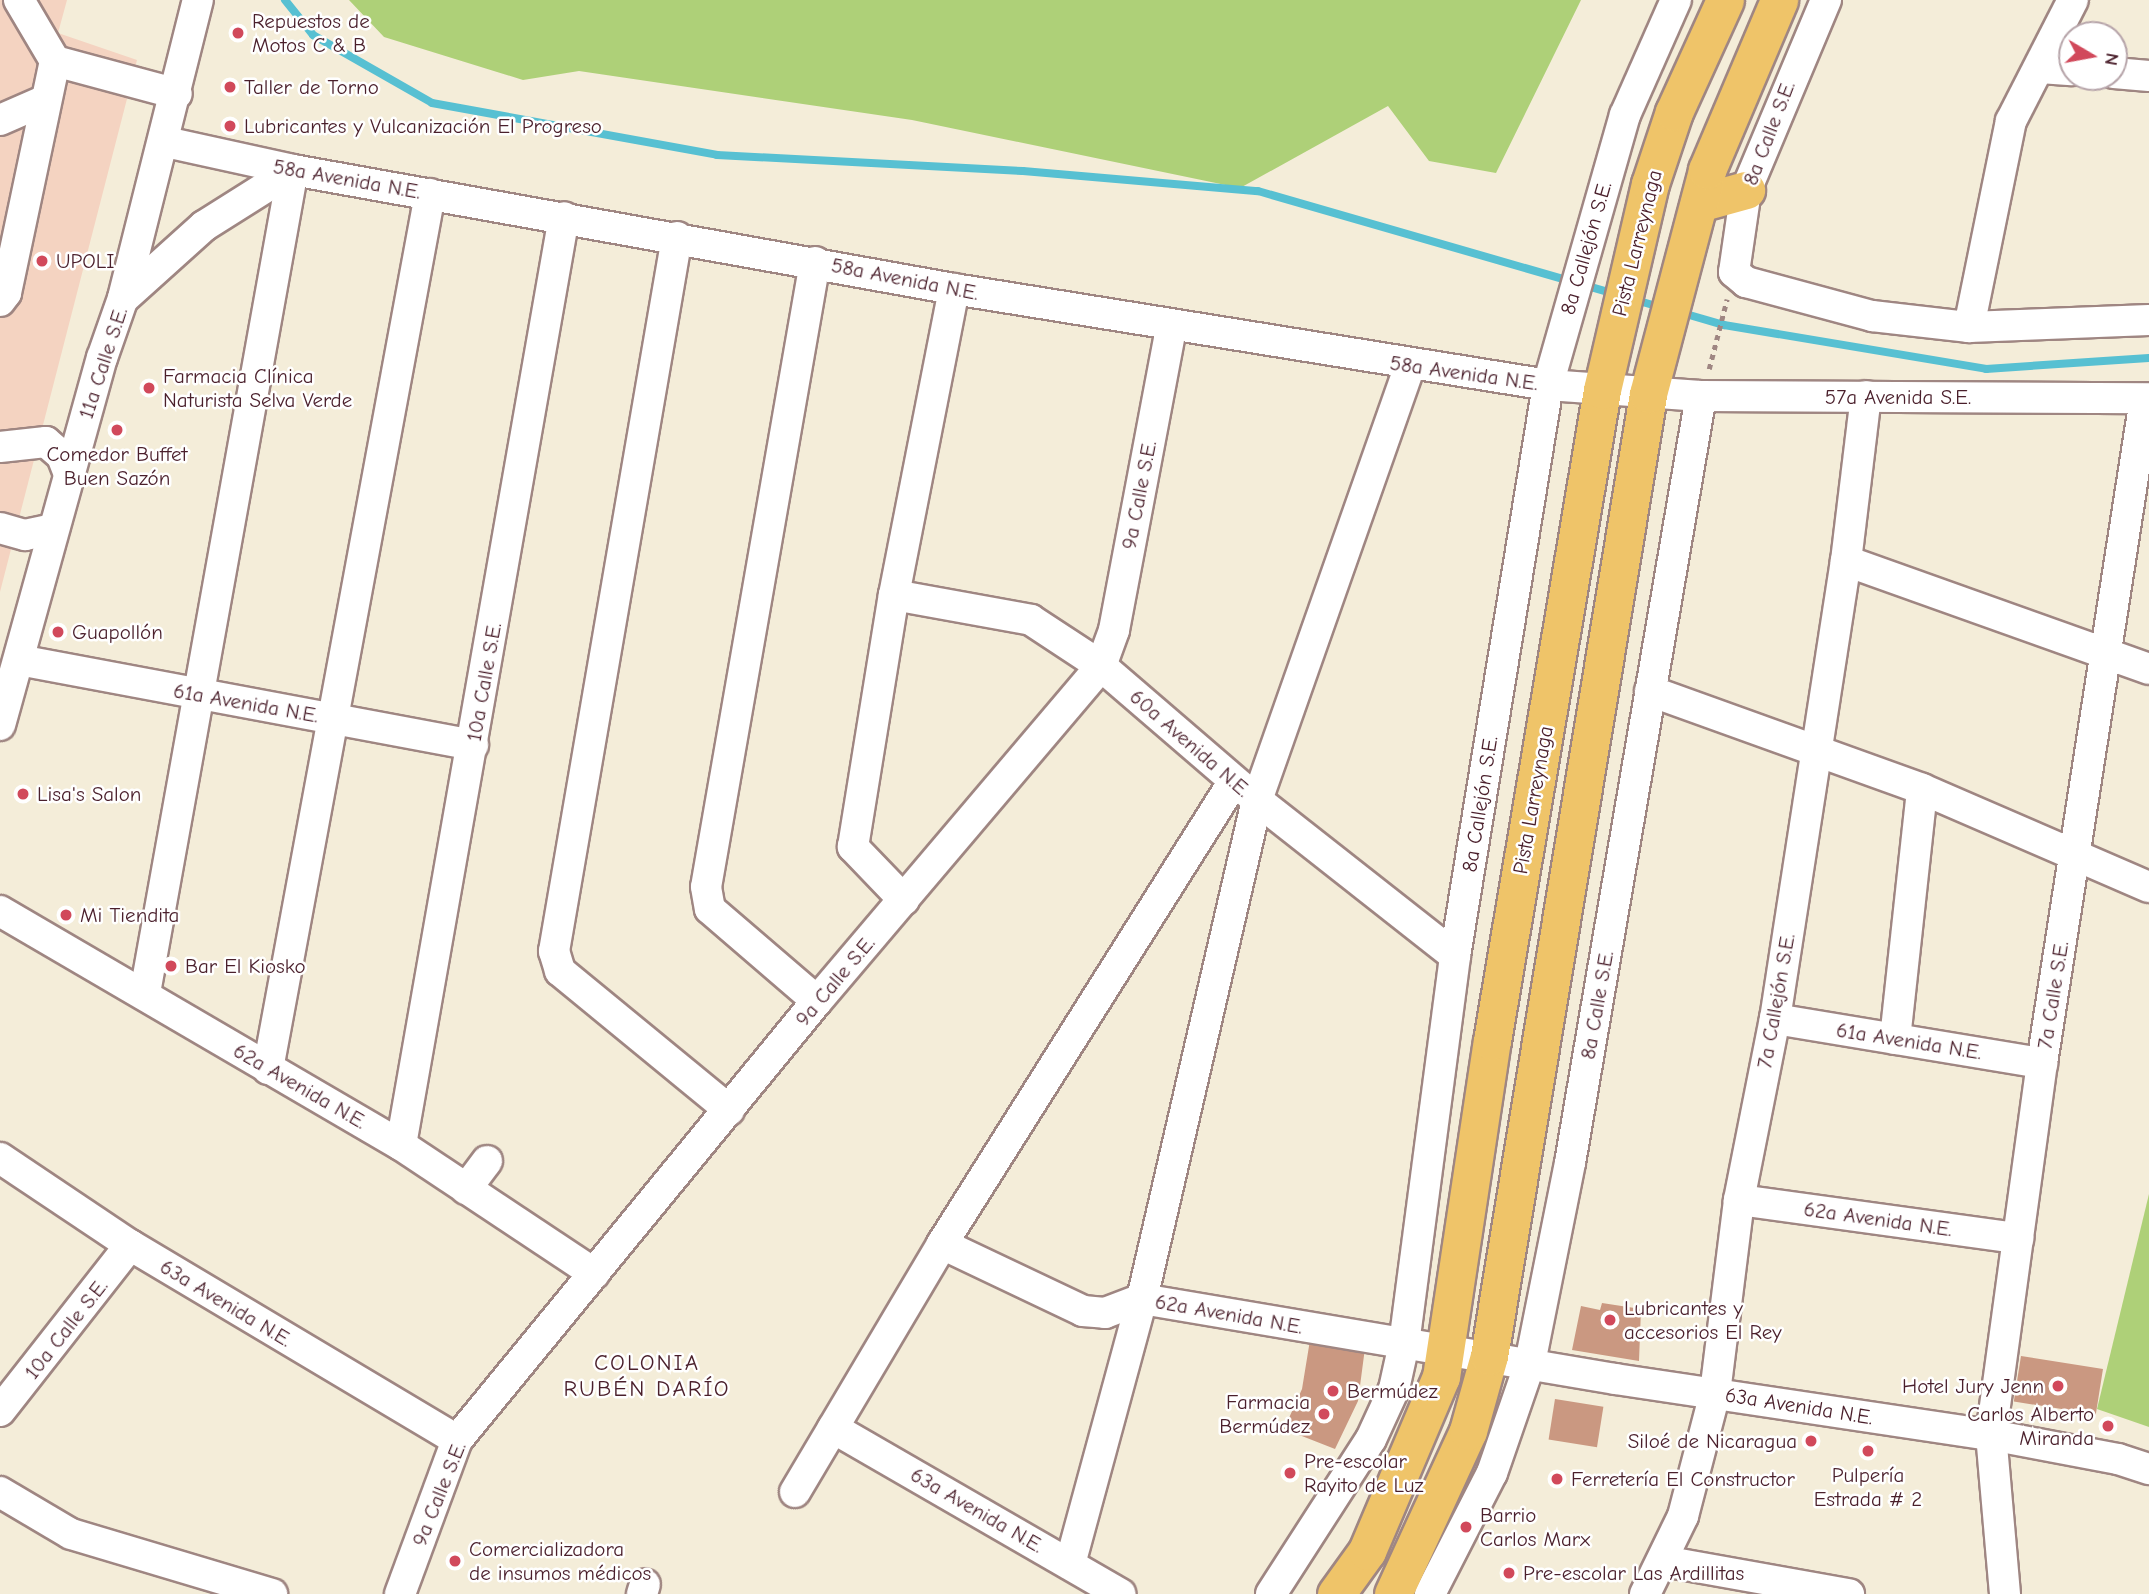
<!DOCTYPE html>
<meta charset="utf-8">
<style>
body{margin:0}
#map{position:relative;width:2149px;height:1594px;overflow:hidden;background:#f4edd9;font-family:"Comic Neue",sans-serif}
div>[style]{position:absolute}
.built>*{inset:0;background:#f4d3c1}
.green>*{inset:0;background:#aed078}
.stream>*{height:8px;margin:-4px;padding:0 4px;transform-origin:4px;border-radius:4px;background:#57c0d2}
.building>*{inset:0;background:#ca9881;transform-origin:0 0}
.path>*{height:4.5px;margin-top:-2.25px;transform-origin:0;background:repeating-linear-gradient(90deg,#9f8682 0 5px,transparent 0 10px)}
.roads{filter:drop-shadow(2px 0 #9f8682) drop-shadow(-2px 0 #9f8682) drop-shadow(0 2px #9f8682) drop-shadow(0 -2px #9f8682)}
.minor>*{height:30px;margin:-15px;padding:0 15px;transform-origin:15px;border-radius:15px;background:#fff}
.major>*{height:37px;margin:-18.5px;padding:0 18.5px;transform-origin:18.5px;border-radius:18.5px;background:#efc469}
.dots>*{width:19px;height:19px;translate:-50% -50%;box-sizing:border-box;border:4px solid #fff;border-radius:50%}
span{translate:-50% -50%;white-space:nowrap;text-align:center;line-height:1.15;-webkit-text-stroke:5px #fff;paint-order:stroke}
.poi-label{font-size:21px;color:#4a1f2b}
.left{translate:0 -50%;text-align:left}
.right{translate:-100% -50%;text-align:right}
.street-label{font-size:21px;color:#4a1f2b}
.neighbourhood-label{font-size:23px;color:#4a1f2b;letter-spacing:2px}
.north{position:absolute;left:2058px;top:21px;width:70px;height:70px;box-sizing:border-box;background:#fff;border:2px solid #b7a5aa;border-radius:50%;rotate:100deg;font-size:19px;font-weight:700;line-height:28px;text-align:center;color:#4a1f2b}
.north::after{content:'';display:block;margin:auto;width:24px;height:32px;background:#d1495b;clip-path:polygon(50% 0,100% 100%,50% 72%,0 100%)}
</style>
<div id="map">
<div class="built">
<div style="clip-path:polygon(0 0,67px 0,58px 33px,137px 60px,0 592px)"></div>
</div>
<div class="green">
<div style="clip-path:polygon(349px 0,1581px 0,1496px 173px,1429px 161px,1388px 106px,1240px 188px,912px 120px,579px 71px,523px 80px,384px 37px)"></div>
<div style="clip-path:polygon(2149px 1194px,2149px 1427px,2097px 1409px)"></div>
</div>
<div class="stream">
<div style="left:285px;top:0;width:45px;rotate:51.3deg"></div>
<div style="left:313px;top:35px;width:137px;rotate:29.7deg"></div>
<div style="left:432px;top:103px;width:290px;rotate:10.3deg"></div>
<div style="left:717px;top:155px;width:306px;rotate:3deg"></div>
<div style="left:1023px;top:171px;width:236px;rotate:4.9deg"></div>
<div style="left:1258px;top:191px;width:373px;rotate:16.1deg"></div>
<div style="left:1632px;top:299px;width:29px;rotate:16deg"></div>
<div style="left:1679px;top:312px;width:47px;rotate:16.1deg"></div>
<div style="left:1724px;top:325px;width:266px;rotate:9.5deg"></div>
<div style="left:1986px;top:369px;width:163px;rotate:-3.9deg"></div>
</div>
<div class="building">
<div style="clip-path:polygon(1602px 1303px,1641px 1309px,1639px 1361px,1572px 1350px,1581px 1306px,1600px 1310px)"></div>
<div style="clip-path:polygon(1310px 1340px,1365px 1348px,1358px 1401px,1335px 1449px,1284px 1429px,1302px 1389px)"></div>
<div style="left:2021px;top:1356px;width:83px;height:46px;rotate:9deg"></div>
<div style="left:1555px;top:1399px;width:49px;height:41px;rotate:9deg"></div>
</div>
<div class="path">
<div style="left:1709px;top:369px;width:72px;rotate:-75.6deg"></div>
</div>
<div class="roads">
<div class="minor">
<div style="left:1826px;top:0;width:206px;rotate:112.8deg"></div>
<div style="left:1746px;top:190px;width:83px;rotate:98.3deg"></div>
<div style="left:1734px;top:272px;width:16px;rotate:40deg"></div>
<div style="left:1746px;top:282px;width:131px;rotate:15.1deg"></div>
<div style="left:1872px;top:316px;width:98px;rotate:6.5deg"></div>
<div style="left:1969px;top:327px;width:180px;rotate:-2.2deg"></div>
<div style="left:55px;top:61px;width:126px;rotate:15.1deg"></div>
<div style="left:2040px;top:68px;width:32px;rotate:4deg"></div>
<div style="left:2114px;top:73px;width:35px;rotate:5deg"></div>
<div style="left:0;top:120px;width:50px;rotate:-23.5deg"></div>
<div style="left:166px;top:142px;width:130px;rotate:12.4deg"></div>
<div style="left:293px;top:170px;width:672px;rotate:10.21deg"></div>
<div style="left:954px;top:289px;width:602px;rotate:9.18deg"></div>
<div style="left:1548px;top:385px;width:153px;rotate:4.1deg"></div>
<div style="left:1701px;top:396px;width:448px;rotate:0.3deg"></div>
<div style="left:677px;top:237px;width:725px;rotate:99.77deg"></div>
<div style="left:554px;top:951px;width:21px;rotate:73deg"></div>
<div style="left:560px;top:971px;width:219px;rotate:39.4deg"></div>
<div style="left:815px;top:262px;width:634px;rotate:99.89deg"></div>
<div style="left:706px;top:887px;width:22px;rotate:80deg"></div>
<div style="left:710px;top:909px;width:141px;rotate:40.7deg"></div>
<div style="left:124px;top:298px;width:108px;rotate:-42deg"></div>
<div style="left:204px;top:226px;width:105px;rotate:-32.2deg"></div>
<div style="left:0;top:301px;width:10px;rotate:-53deg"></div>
<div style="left:6px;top:293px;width:237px;rotate:-78.1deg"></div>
<div style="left:55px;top:61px;width:71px;rotate:-120.5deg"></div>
<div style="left:1969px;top:327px;width:210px;rotate:-78.5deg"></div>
<div style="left:2011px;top:121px;width:136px;rotate:-62.9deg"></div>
<div style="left:0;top:447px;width:46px;rotate:-6.2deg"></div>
<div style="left:46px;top:442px;width:21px;rotate:41deg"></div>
<div style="left:62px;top:456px;width:19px;rotate:69deg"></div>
<div style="left:0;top:528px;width:26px;rotate:16deg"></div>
<div style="left:25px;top:535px;width:29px;rotate:-12deg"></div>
<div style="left:1846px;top:561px;width:322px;rotate:19.6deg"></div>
<div style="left:894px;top:595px;width:139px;rotate:10.3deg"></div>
<div style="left:1031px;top:620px;width:84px;rotate:33.3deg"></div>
<div style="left:1101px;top:666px;width:206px;rotate:40.7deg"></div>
<div style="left:1257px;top:800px;width:252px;rotate:38.2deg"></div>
<div style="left:19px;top:660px;width:462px;rotate:10.6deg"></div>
<div style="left:1650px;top:691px;width:289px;rotate:19.8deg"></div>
<div style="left:1922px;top:789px;width:247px;rotate:23.4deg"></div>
<div style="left:0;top:725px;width:381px;rotate:-74.5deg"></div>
<div style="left:102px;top:358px;width:64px;rotate:-70.7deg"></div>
<div style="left:123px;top:298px;width:307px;rotate:-75.9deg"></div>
<div style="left:904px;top:900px;width:74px;rotate:-133.9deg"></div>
<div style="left:853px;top:847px;width:255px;rotate:-80.8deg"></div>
<div style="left:894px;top:595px;width:312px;rotate:-78.9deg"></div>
<div style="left:0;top:911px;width:464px;rotate:30.3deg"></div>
<div style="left:401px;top:1145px;width:232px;rotate:33.6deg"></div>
<div style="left:145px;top:993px;width:836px;rotate:-79.81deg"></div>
<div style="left:1775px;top:1019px;width:271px;rotate:9.4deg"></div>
<div style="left:1895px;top:1039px;width:251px;rotate:-83.8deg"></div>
<div style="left:268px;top:1069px;width:890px;rotate:-79.51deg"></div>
<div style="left:401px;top:1145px;width:942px;rotate:-80.04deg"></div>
<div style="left:0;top:1158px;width:156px;rotate:33.8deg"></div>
<div style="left:130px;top:1245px;width:381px;rotate:30.8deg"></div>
<div style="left:466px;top:1189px;width:35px;rotate:-53deg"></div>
<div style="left:1739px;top:1200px;width:282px;rotate:7.8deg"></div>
<div style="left:942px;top:1244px;width:156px;rotate:25.4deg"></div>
<div style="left:1083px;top:1311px;width:22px;rotate:5deg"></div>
<div style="left:1105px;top:1313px;width:40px;rotate:-21deg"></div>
<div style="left:1142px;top:1299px;width:480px;rotate:9.6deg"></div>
<div style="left:1615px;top:1379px;width:380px;rotate:8.5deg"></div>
<div style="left:1991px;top:1435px;width:129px;rotate:10.7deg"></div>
<div style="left:2118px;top:1459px;width:33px;rotate:18deg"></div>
<div style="left:0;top:1411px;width:211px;rotate:-51.9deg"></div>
<div style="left:833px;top:1428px;width:332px;rotate:30deg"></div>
<div style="left:0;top:1492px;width:82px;rotate:30.6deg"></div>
<div style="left:71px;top:1534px;width:210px;rotate:16.6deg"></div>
<div style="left:795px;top:1492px;width:288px;rotate:-59.3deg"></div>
<div style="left:942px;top:1244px;width:547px;rotate:-57.76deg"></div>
<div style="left:1663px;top:1561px;width:189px;rotate:10.1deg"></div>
<div style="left:1070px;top:1564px;width:275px;rotate:-74.8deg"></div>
<div style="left:1142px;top:1299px;width:512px;rotate:-77.02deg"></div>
<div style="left:1257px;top:800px;width:461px;rotate:-70.6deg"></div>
<div style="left:400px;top:1594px;width:164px;rotate:-69.7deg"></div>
<div style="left:457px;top:1440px;width:568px;rotate:-50.65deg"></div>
<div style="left:817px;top:1001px;width:439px;rotate:-49.7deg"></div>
<div style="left:1101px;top:666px;width:38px;rotate:-70deg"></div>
<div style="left:1114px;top:630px;width:308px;rotate:-79.3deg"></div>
<div style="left:642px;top:1594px;width:10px;rotate:-73deg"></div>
<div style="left:1271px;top:1594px;width:184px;rotate:-57.2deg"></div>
<div style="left:1371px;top:1439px;width:55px;rotate:-65.3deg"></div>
<div style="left:1394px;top:1389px;width:46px;rotate:-77.5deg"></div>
<div style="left:1404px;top:1344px;width:391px;rotate:-82.5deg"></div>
<div style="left:1455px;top:956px;width:579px;rotate:-80.75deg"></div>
<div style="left:1548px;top:385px;width:281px;rotate:-74.1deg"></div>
<div style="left:1625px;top:115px;width:126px;rotate:-66.1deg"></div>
<div style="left:1430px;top:1594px;width:136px;rotate:-62.9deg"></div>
<div style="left:1492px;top:1473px;width:116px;rotate:-70.9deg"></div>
<div style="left:1530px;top:1363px;width:204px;rotate:-78.7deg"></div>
<div style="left:1570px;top:1163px;width:778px;rotate:-80.31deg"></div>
<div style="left:1645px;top:1594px;width:87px;rotate:-64deg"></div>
<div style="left:1683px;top:1516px;width:127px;rotate:-75.4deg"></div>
<div style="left:1715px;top:1393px;width:194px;rotate:-82.9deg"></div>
<div style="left:1739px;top:1200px;width:185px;rotate:-78.8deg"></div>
<div style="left:1775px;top:1019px;width:463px;rotate:-81.2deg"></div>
<div style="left:1846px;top:561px;width:166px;rotate:-83.1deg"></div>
<div style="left:2005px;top:1594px;width:160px;rotate:-95deg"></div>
<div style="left:1991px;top:1435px;width:375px;rotate:-82.2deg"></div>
<div style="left:2042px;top:1063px;width:672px;rotate:-81.18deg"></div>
</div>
<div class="major">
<div style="left:1699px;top:203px;width:49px;rotate:-15.5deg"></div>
<div style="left:1336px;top:1594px;width:53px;rotate:-54.2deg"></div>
<div style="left:1367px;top:1551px;width:189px;rotate:-67deg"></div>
<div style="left:1441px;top:1377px;width:340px;rotate:-81.4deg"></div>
<div style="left:1492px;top:1041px;width:660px;rotate:-80.41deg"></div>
<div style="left:1602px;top:390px;width:212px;rotate:-76.9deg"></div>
<div style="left:1650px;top:184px;width:76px;rotate:-71.6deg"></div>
<div style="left:1674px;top:112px;width:123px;rotate:-65.5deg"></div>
<div style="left:1393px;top:1594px;width:179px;rotate:-65.3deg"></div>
<div style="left:1468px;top:1431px;width:78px;rotate:-74.4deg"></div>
<div style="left:1489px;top:1356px;width:975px;rotate:-80.61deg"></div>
<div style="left:1648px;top:394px;width:232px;rotate:-75.2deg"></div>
<div style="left:1707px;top:170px;width:185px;rotate:-67deg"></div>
</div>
</div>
<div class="dots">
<div style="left:238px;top:33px;background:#d1495b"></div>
<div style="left:230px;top:87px;background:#d1495b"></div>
<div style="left:230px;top:126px;background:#d1495b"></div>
<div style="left:42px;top:261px;background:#d1495b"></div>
<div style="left:149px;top:388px;background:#d1495b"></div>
<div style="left:117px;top:430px;background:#d1495b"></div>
<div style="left:58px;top:632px;background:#d1495b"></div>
<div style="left:23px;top:794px;background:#d1495b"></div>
<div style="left:66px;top:915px;background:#d1495b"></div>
<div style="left:171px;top:966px;background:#d1495b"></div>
<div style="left:1610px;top:1320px;background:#d1495b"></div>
<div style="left:2058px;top:1386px;background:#d1495b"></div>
<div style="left:1333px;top:1391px;background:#d1495b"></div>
<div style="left:1324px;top:1414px;background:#d1495b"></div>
<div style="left:2108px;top:1426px;background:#d1495b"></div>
<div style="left:1811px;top:1441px;background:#d1495b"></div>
<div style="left:1868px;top:1451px;background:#d1495b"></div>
<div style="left:1290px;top:1473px;background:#d1495b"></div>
<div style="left:1557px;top:1479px;background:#d1495b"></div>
<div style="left:1466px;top:1527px;background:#d1495b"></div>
<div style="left:455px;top:1561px;background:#d1495b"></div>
<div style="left:1509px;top:1573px;background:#d1495b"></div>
</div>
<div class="poi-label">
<span class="left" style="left:252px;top:33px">Repuestos de<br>Motos C &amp; B</span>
<span class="left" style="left:244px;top:87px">Taller de Torno</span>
<span class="left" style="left:244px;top:126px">Lubricantes y Vulcanización El Progreso</span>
<span class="left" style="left:56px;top:261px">UPOLI</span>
<span class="left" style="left:163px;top:388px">Farmacia Clínica<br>Naturista Selva Verde</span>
<span style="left:117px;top:466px">Comedor Buffet<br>Buen Sazón</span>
<span class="left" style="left:72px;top:632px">Guapollón</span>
<span class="left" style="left:37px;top:794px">Lisa's Salon</span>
<span class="left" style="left:80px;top:915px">Mi Tiendita</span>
<span class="left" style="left:185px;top:966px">Bar El Kiosko</span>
<span class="left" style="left:1624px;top:1320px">Lubricantes y<br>accesorios El Rey</span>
<span class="right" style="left:2044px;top:1386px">Hotel Jury Jenn</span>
<span class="left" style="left:1347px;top:1391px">Bermúdez</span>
<span class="right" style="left:1310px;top:1414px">Farmacia<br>Bermúdez</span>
<span class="right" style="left:2094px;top:1426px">Carlos Alberto<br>Miranda</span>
<span class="right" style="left:1797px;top:1441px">Siloé de Nicaragua</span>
<span class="left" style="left:1304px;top:1473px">Pre-escolar<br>Rayito de Luz</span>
<span style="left:1868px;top:1487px">Pulpería<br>Estrada # 2</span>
<span class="left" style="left:1571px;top:1479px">Ferretería El Constructor</span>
<span class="left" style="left:1480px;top:1527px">Barrio<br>Carlos Marx</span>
<span class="left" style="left:469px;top:1561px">Comercializadora<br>de insumos médicos</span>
<span class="left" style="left:1523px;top:1573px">Pre-escolar Las Ardillitas</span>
</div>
<div class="street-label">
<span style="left:1769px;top:133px;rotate:-69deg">8a Calle S.E.</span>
<span style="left:347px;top:179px;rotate:10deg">58a Avenida N.E.</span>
<span style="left:1637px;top:243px;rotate:-76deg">Pista Larreynaga</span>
<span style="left:1586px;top:248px;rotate:-74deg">8a Callejón S.E.</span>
<span style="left:905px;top:279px;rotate:11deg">58a Avenida N.E.</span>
<span style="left:103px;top:363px;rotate:-72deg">11a Calle S.E.</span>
<span style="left:1464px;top:373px;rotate:8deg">58a Avenida N.E.</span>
<span style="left:1898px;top:397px">57a Avenida S.E.</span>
<span style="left:1139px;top:495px;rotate:-79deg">9a Calle S.E.</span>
<span style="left:484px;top:682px;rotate:-80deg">10a Calle S.E.</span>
<span style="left:246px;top:703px;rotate:10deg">61a Avenida N.E.</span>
<span style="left:1190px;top:743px;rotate:41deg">60a Avenida N.E.</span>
<span style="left:1533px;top:800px;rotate:-80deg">Pista Larreynaga</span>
<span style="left:1480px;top:804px;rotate:-81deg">8a Callejón S.E.</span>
<span style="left:835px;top:981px;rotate:-50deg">9a Calle S.E.</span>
<span style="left:2053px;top:995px;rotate:-81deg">7a Calle S.E.</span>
<span style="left:1776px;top:1001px;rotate:-80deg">7a Callejón S.E.</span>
<span style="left:1597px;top:1005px;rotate:-80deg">8a Calle S.E.</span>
<span style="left:1909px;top:1041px;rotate:9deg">61a Avenida N.E.</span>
<span style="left:300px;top:1086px;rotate:30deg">62a Avenida N.E.</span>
<span style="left:1878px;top:1219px;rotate:8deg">62a Avenida N.E.</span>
<span style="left:226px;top:1303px;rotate:31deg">63a Avenida N.E.</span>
<span style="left:1229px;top:1314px;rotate:10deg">62a Avenida N.E.</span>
<span style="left:66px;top:1329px;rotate:-52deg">10a Calle S.E.</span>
<span style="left:1799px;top:1406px;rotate:9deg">63a Avenida N.E.</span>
<span style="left:439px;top:1494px;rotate:-68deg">9a Calle S.E.</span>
<span style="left:977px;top:1510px;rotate:30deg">63a Avenida N.E.</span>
</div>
<div class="neighbourhood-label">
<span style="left:647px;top:1376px">COLONIA<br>RUBÉN DARÍO</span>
</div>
<div class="north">N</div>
</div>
